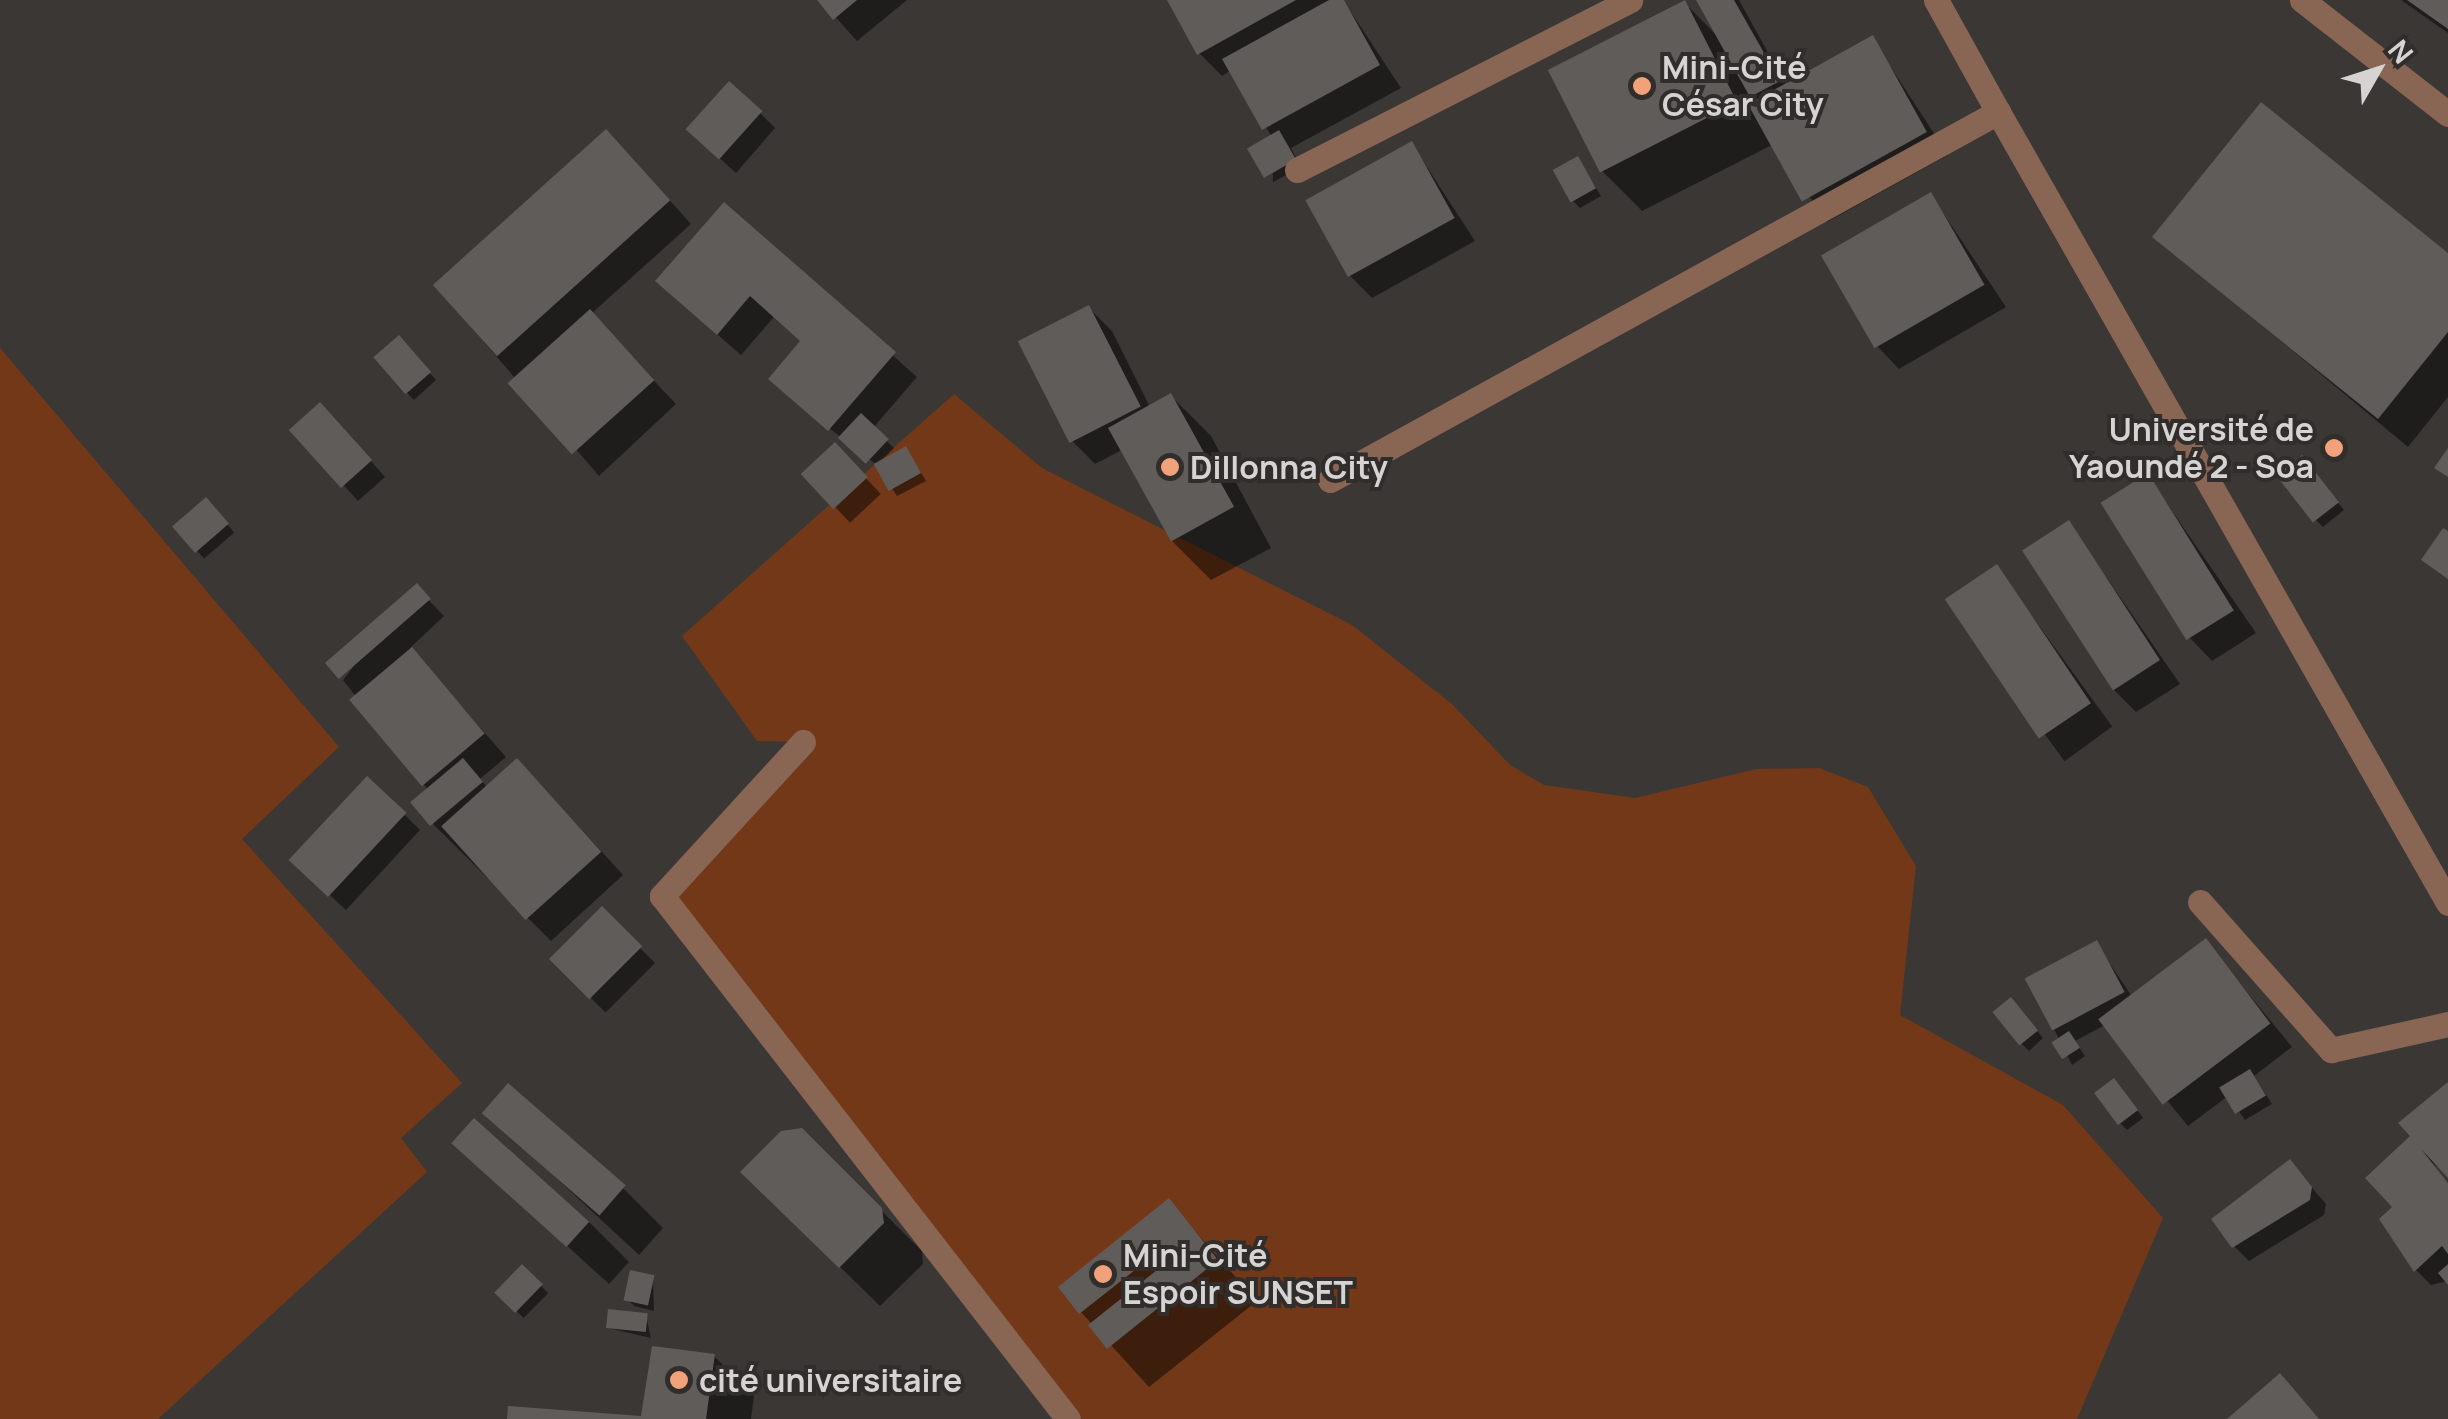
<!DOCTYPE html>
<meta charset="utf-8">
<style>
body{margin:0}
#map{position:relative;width:2448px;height:1419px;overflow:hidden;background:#3b3735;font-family:Manrope,sans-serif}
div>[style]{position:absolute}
.green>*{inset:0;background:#733818}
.shadow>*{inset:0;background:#0007;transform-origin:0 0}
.building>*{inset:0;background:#605c5a;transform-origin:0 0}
.minor>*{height:25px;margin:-12.5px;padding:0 12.5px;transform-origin:12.5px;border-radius:12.5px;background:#896554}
.dots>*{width:28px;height:28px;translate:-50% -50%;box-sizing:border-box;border:5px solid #302d2b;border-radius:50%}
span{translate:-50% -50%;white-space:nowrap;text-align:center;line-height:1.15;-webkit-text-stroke:8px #302d2b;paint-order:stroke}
.poi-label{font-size:32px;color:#d6d4d2;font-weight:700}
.left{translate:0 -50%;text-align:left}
.right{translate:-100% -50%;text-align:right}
.north{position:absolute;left:2328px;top:20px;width:100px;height:100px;-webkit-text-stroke:8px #302d2b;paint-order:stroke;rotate:51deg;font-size:28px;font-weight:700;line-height:40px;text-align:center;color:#d6d4d2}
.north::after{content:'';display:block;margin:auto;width:35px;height:45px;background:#d6d4d2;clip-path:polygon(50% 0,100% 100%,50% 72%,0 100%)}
</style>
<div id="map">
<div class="green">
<div style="clip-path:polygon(0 348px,339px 747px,242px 839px,462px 1083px,401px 1138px,427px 1172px,158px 1419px,0 1419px)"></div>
<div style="clip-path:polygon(954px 394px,1042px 468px,1352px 625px,1452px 704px,1510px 765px,1544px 785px,1635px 798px,1756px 769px,1819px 768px,1868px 787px,1916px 866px,1900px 1015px,2063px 1105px,2163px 1218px,2077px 1419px,1068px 1419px,662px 896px,801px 742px,757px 741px,682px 636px)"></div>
</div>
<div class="shadow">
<div style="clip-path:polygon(820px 0,907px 0,857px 41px)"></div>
<div style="clip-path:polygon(1170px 0,1343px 0,1401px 88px,1291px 148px,1301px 167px,1273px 182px,1272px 137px,1231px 70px,1222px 76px,1199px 53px)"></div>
<div style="clip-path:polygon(1699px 0,1739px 0,1786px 85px,1872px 38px,1948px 155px,1827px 222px,1774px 144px,1642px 211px,1602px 171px,1685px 3px,1717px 36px)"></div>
<div style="clip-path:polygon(2401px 0,2448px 0,2448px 33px)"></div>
<div style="clip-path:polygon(760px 113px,775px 128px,736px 173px,705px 145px)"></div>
<div style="clip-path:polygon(1412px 144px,1475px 241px,1372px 298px,1349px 275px)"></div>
<div style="clip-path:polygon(629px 155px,691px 224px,591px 314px,676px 404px,599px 476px,436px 286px)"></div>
<div style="clip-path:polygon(1578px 159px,1601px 196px,1580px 208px,1573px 201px)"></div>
<div style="clip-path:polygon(1931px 195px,2006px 307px,1899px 369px,1877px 346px)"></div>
<div style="clip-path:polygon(724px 205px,917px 377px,873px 428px,894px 448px,880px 462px,906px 449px,926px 481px,897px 496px,877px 465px,794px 401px,803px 343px,774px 317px,741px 355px,681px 303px)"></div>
<div style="clip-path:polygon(2156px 237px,2448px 257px,2448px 397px,2408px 447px)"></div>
<div style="clip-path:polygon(1089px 308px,1112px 331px,1150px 407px,1171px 396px,1211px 436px,1271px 548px,1211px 580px,1171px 540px,1122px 450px,1095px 464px,1072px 441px)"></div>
<div style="clip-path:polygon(405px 345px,436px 380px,414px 400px,407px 393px)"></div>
<div style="clip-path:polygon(335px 420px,385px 477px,358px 501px,293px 430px)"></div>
<div style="left:835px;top:445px;width:67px;height:42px;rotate:47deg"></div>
<div style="clip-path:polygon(2308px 466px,2344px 510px,2323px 527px,2316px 520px)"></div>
<div style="clip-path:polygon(2148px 476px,2256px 633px,2212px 661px,2190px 638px)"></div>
<div style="left:206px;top:500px;width:43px;height:40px;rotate:49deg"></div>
<div style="clip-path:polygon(2069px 523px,2180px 684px,2136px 712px,2113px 689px)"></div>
<div style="left:1997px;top:568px;width:196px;height:59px;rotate:54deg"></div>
<div style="clip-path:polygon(416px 587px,444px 616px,410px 648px,506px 757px,480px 779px,488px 788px,540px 784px,623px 875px,551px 941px,434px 825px,429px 791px,343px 680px)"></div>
<div style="clip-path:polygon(405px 815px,420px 830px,346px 910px,308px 875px)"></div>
<div style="left:602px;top:910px;width:75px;height:70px;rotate:45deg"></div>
<div style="clip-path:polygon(2206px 942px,2292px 1047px,2254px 1076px,2272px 1104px,2245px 1120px,2228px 1096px,2188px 1126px,2105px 1025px,2075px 1041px,2085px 1056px,2072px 1065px,2054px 1029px,2096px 943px,2133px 998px)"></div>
<div style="clip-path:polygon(2018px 1008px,2043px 1038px,2029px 1051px,2022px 1044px)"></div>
<div style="clip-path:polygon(2448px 1086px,2448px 1175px,2431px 1162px,2448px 1183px,2448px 1281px,2431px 1285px,2416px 1270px,2396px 1207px,2409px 1139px)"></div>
<div style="clip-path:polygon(2121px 1088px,2143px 1118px,2127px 1130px,2120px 1123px)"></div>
<div style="clip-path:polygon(485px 1112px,623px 1188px,663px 1228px,639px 1255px)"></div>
<div style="clip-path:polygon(801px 1131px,922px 1251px,923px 1264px,880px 1306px,743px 1172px)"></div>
<div style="clip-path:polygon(455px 1144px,589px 1222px,629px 1262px,609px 1284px)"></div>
<div style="clip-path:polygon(2290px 1162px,2326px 1204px,2324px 1215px,2249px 1261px,2234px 1246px)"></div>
<div style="clip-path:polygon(1169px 1202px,1257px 1301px,1149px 1387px,1081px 1312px)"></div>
<div style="left:522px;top:1267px;width:37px;height:35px;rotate:45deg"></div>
<div style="clip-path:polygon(653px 1277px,654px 1311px,634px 1306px,627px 1299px)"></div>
<div style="clip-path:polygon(646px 1316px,651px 1338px,608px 1328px)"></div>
<div style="clip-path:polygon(714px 1356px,754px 1396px,751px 1419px,509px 1419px,644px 1419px)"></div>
</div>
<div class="building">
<div style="clip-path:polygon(817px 0,857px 0,833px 20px)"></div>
<div style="clip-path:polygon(1167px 0,1296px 0,1197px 55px)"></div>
<div style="clip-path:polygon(1329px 0,1344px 0,1380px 65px,1262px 130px,1222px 59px)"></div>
<div style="left:1685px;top:0;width:115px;height:154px;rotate:63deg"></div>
<div style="clip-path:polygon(1696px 0,1734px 0,1780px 81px,1750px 97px)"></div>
<div style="clip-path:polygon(2407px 0,2448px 0,2448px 29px)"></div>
<div style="left:1873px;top:35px;width:111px;height:143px;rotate:61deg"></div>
<div style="left:729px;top:81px;width:45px;height:65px;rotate:42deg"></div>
<div style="clip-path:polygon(2261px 102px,2448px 253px,2448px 332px,2378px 419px,2152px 237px)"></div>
<div style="left:606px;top:129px;width:96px;height:233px;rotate:48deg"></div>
<div style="left:1279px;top:130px;width:34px;height:37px;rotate:60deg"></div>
<div style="left:1412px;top:141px;width:88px;height:122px;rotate:61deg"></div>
<div style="left:1578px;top:156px;width:37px;height:29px;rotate:61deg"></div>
<div style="left:1931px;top:192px;width:107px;height:127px;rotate:60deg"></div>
<div style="clip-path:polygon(724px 202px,896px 352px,828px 431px,768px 379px,800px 341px,750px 296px,717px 335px,655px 281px)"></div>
<div style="left:1089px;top:305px;width:114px;height:80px;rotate:63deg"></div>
<div style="left:590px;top:309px;width:96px;height:111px;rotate:48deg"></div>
<div style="left:399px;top:335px;width:49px;height:34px;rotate:49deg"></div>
<div style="left:1171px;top:393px;width:130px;height:72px;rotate:61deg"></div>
<div style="left:320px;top:402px;width:78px;height:42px;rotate:48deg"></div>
<div style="left:861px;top:413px;width:38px;height:34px;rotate:43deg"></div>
<div style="left:835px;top:442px;width:48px;height:47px;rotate:47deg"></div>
<div style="left:906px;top:446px;width:31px;height:37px;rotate:61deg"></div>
<div style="clip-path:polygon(2448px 448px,2448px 477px,2434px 468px)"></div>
<div style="left:2302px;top:455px;width:60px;height:33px;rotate:52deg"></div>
<div style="left:2148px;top:473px;width:162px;height:56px;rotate:58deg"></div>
<div style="left:206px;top:497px;width:35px;height:45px;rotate:49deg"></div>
<div style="left:2069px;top:520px;width:167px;height:56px;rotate:57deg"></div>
<div style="clip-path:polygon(2443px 528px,2448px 531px,2448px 579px,2421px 560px)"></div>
<div style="left:1997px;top:564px;width:168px;height:63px;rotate:56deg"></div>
<div style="left:417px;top:583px;width:21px;height:122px;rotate:49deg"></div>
<div style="left:412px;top:647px;width:113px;height:82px;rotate:50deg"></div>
<div style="left:463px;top:758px;width:31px;height:69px;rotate:50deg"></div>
<div style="left:517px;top:758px;width:126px;height:102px;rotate:48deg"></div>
<div style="left:367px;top:776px;width:54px;height:115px;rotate:43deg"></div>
<div style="left:602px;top:906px;width:57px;height:75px;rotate:45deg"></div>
<div style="left:2206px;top:938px;width:107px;height:135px;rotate:53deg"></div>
<div style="left:2097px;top:940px;width:59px;height:82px;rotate:62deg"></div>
<div style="left:2011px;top:997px;width:43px;height:24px;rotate:51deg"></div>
<div style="left:2069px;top:1031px;width:20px;height:21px;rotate:57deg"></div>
<div style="left:2250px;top:1069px;width:31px;height:36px;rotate:59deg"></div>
<div style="left:2114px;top:1078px;width:40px;height:25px;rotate:53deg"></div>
<div style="clip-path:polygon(2448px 1082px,2448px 1178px,2421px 1149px,2448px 1183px,2448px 1254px,2442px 1246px,2414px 1272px,2379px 1219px,2392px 1207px,2365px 1178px,2410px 1136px,2398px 1123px)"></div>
<div style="left:508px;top:1083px;width:156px;height:40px;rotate:41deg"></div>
<div style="left:474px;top:1118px;width:155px;height:34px;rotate:42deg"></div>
<div style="clip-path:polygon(802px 1128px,882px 1208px,884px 1223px,839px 1268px,740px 1172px,781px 1131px)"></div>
<div style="clip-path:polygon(2290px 1159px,2312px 1187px,2310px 1200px,2232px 1248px,2211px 1219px)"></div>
<div style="clip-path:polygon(1169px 1198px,1218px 1260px,1107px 1349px,1088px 1325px,1172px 1258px,1163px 1248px,1079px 1314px,1058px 1287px)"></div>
<div style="left:522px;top:1264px;width:29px;height:40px;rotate:44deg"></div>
<div style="clip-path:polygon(2448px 1264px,2448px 1285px,2438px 1273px)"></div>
<div style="left:630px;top:1270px;width:25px;height:31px;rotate:12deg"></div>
<div style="left:608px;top:1309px;width:40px;height:19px;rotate:6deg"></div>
<div style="clip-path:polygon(652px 1346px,715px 1354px,706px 1419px,507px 1419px,508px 1406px,641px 1416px)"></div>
<div style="clip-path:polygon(2280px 1373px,2319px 1419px,2227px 1419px)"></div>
</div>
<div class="minor">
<div style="left:1936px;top:0;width:128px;rotate:61deg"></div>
<div style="left:2302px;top:0;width:185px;rotate:38deg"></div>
<div style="left:1297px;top:170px;width:374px;rotate:-27deg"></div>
<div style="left:1330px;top:480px;width:763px;rotate:-28.85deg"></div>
<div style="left:1998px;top:112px;width:910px;rotate:60.36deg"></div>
<div style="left:803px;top:742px;width:209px;rotate:132.5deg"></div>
<div style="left:662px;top:896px;width:662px;rotate:52.18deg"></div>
<div style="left:2200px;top:902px;width:198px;rotate:48.5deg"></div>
<div style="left:2331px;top:1050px;width:120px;rotate:-12.5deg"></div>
</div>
<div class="dots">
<div style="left:1642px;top:86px;background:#f1a27b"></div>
<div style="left:2334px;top:448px;background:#f1a27b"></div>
<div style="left:1170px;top:467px;background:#f1a27b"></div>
<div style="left:1103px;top:1274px;background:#f1a27b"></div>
<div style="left:679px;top:1380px;background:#f1a27b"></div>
</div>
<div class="poi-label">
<span class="left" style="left:1662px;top:86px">Mini-Cité<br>César City</span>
<span class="right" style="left:2314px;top:448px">Université de<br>Yaoundé 2 - Soa</span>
<span class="left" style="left:1190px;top:467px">Dillonna City</span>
<span class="left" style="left:1123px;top:1274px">Mini-Cité<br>Espoir SUNSET</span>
<span class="left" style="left:699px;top:1380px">cité universitaire</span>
</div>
<div class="north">N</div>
</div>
